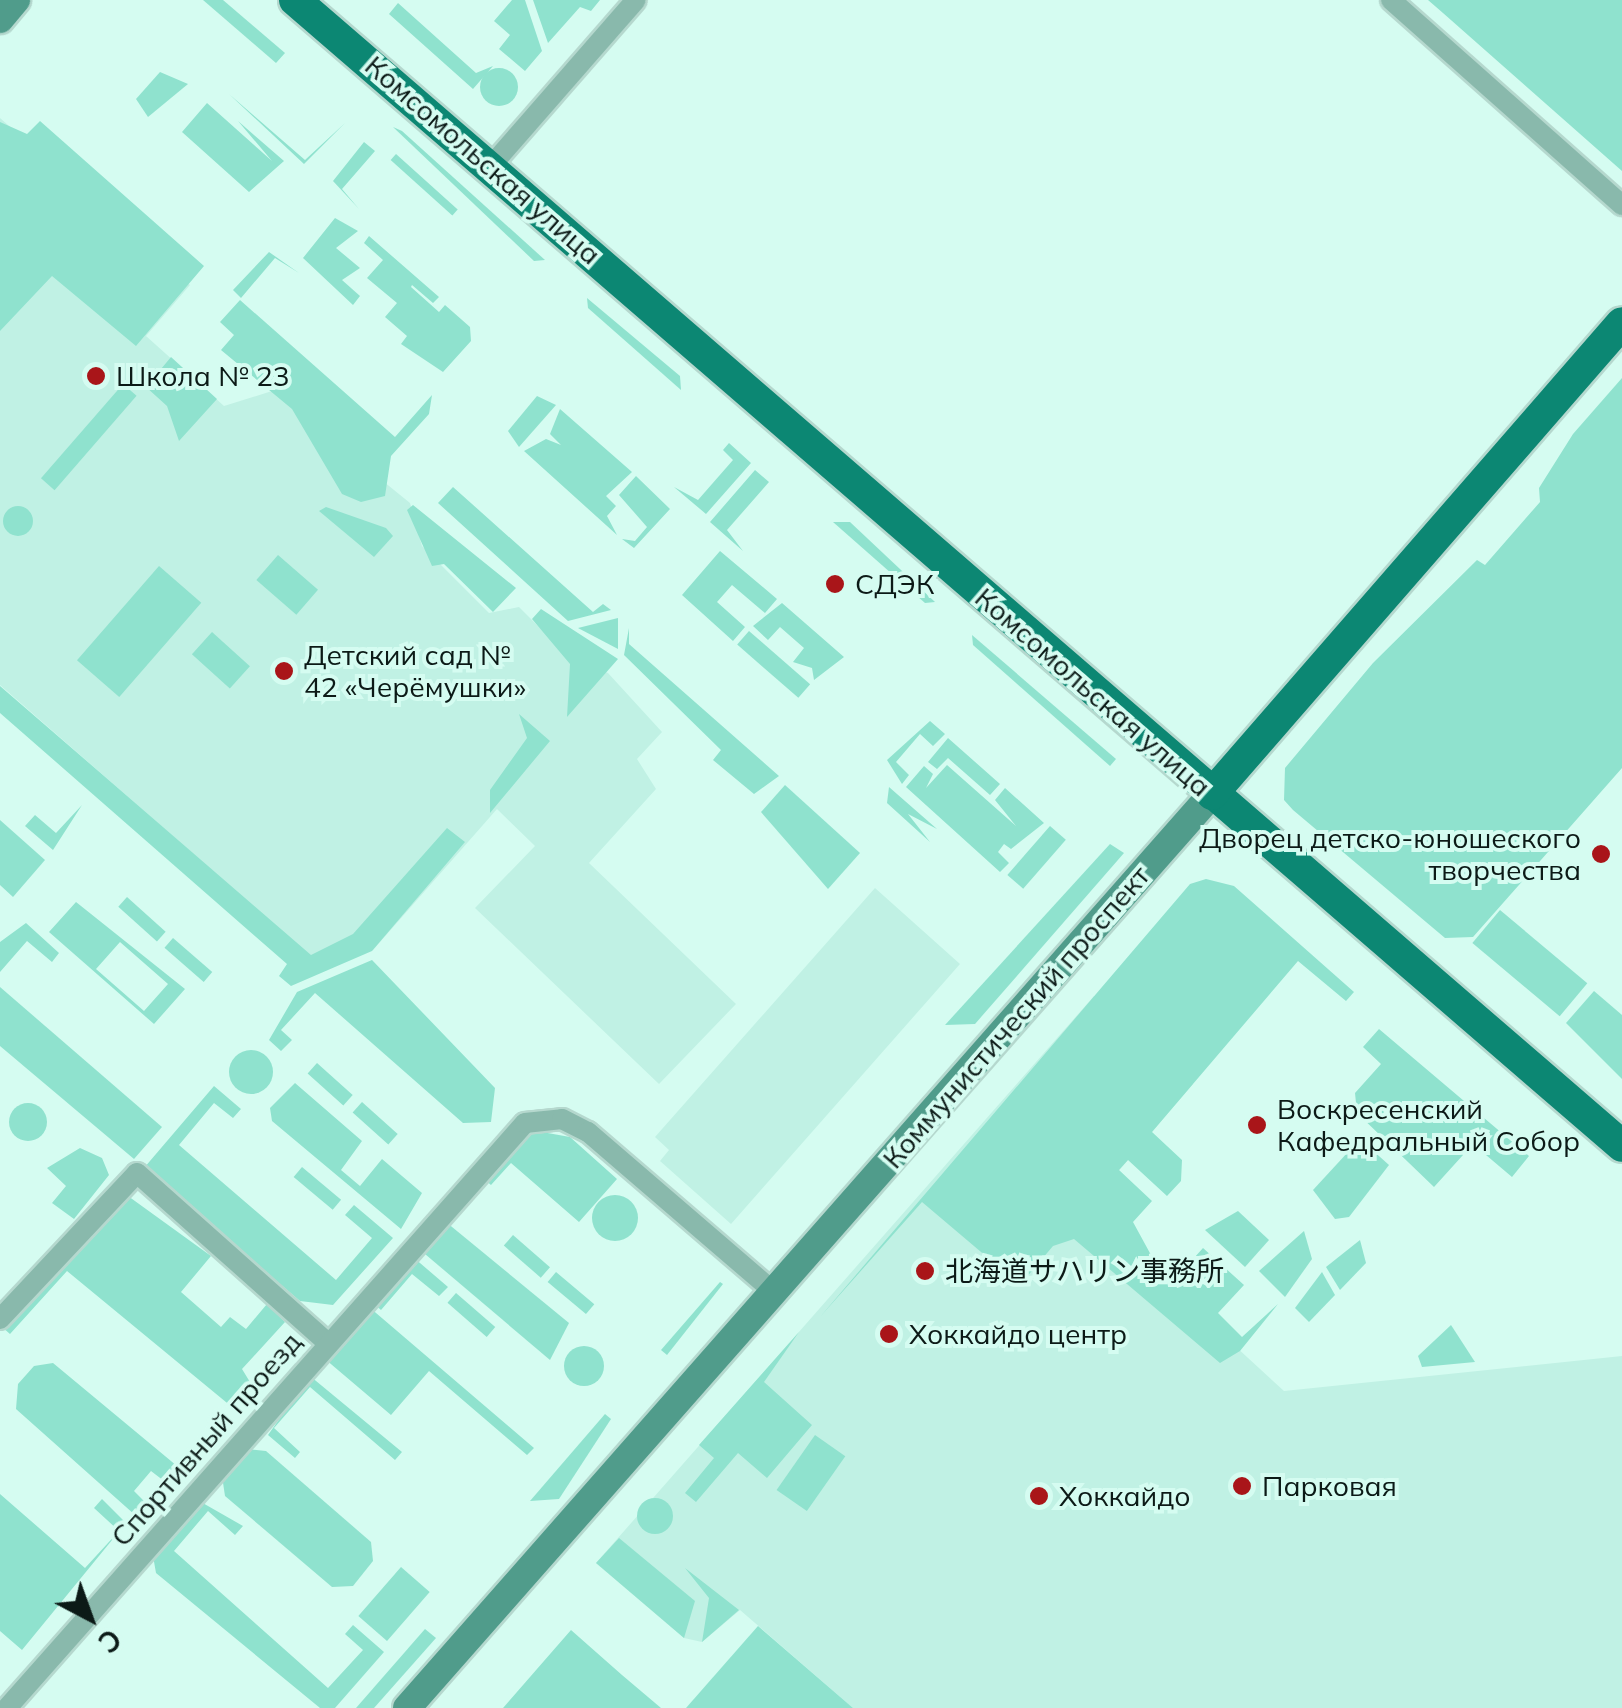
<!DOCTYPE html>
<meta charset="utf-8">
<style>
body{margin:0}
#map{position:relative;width:1622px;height:1708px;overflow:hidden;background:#d5fcf1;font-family:Mulish,"Noto Sans SC","Noto Sans JP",sans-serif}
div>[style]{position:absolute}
.built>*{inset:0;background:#c0f1e4}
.green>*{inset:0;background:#8fe2ce;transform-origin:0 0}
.round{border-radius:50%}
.roads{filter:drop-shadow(2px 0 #b5d8ce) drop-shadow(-2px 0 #b5d8ce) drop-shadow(0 2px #b5d8ce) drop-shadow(0 -2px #b5d8ce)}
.street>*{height:20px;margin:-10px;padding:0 10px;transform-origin:10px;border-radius:10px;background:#89b9ac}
.secondary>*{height:28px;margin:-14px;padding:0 14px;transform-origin:14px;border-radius:14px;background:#509c8b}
.primary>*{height:32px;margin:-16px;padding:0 16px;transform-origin:16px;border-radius:16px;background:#0c8773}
.dots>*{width:28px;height:28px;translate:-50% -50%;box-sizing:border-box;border:5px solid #d5fcf1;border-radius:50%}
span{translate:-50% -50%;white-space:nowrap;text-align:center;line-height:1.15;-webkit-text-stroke:8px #d5fcf1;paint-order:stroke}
.street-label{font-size:28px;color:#0c1a17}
.poi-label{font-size:28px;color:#0c1a17}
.left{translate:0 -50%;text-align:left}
.right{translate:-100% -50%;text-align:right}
.north{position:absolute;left:40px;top:1568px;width:100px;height:100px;-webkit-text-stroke:8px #d5fcf1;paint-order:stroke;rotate:139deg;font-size:28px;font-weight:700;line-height:40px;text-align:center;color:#0c1a17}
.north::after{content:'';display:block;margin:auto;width:35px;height:45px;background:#0c1a17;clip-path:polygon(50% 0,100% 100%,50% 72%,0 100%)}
</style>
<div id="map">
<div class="built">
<div style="clip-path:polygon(0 118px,190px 285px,146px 336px,224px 406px,272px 391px,410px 503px,422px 546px,489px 613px,519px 607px,569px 657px,608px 673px,662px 732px,637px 759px,656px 789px,589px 863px,736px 1004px,659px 1084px,475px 908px,535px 846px,497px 809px,373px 950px,323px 967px,0 685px)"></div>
<div style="clip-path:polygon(875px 888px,960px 964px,731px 1224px,660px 1161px,669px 1150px,655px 1137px)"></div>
<div style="clip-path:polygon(1094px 996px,1193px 1084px,1086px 1209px,1284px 1391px,1622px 1356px,1622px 1708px,853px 1708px,740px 1610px,702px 1642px,684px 1638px,596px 1563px)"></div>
</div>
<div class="green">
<div style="clip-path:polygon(203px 0,223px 0,285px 53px,276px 63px)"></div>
<div style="clip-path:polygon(512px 0,525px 0,542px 51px,525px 71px,499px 49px,510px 35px,494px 21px)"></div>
<div style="clip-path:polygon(533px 0,600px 0,591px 11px,580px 7px,548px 43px)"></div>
<div style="clip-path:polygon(1428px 0,1622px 0,1622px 171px,1443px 13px)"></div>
<div style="clip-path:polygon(398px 3px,476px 73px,493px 66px,473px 89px,389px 14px)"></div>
<div class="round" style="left:480px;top:68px;width:38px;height:38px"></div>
<div style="clip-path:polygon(160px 72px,188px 84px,148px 117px,136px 99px)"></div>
<div style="clip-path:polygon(229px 94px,305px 160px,345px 123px,304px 164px)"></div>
<div style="clip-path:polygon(207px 103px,272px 161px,238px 121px,284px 161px,249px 192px,182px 132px)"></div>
<div style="clip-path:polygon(40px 121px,204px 266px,136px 346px,52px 276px,0 331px,0 122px,27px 134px)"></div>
<div style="clip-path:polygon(393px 127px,402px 131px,545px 260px,534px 261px)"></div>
<div style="clip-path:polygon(364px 142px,375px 151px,342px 189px,359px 209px,333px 181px)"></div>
<div style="left:396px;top:154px;width:83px;height:8px;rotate:42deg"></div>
<div style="clip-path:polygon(335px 218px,358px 231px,336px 248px,360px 268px,342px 280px,360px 296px,353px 305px,303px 258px)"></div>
<div style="clip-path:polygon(369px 236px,439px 297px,433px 303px,412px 285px,411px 287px,439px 312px,445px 305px,470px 327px,471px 341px,443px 372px,401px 344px,407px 336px,385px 317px,397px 303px,367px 278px,383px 260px,364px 243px)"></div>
<div style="clip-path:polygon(269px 252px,299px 273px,275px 258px,241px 298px,233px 290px)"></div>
<div style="clip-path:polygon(587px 298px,680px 376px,681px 390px,588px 308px)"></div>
<div style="clip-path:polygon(240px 300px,395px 437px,432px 395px,429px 414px,391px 456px,385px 496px,361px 502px,342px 494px,292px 409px,221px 350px,234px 335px,220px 322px)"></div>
<div style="clip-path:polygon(171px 357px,217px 399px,179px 441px,167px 406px,146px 387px)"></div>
<div style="clip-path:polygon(1622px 378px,1622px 768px,1473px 937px,1445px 938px,1293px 810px,1284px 800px,1285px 768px,1373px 663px,1477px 560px,1485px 565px,1540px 502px,1539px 488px,1573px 434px)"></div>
<div style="left:123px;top:384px;width:18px;height:125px;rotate:41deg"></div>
<div style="clip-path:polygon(537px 396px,556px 405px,519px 447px,508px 431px)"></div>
<div style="clip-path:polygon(560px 409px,632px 472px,606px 496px,616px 506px,607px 516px,617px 535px,524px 451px,546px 439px,561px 445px,550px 434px)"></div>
<div style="clip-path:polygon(729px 443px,751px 463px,706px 514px,674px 487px,698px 500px,733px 460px,723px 450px)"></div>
<div style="clip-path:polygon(755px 470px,769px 482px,727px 530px,743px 551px,710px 522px)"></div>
<div style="clip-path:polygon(636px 476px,670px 509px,634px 548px,622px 539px,635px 541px,647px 527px,619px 495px)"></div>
<div style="clip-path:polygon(453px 487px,593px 612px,603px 604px,611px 610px,568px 621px,438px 503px)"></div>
<div style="clip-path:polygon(413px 505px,516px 588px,493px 612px,444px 564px,432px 566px,407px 510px)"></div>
<div class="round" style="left:3px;top:506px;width:30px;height:30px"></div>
<div style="clip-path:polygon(326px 507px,386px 528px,393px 536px,374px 557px,319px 511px)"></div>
<div style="clip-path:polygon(833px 522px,850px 522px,935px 602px,925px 603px)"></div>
<div style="clip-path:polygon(720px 551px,777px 599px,765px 613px,732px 585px,717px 602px,745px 627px,733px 641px,682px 595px)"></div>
<div style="left:278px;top:555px;width:53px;height:33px;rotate:41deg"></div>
<div style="left:159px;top:566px;width:56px;height:125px;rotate:41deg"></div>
<div style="clip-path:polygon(782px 603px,844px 657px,814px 680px,812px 668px,793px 662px,804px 648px,780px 627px,768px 640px,753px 626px)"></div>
<div style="clip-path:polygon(541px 609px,618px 659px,567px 717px,570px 664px,532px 619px)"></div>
<div style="clip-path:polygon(618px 618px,618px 649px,578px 628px)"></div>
<div style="clip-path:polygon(629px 628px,629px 644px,779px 776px,754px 794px,713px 760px,721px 750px,624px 655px)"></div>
<div style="left:749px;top:631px;width:81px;height:18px;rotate:41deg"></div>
<div style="left:212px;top:632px;width:51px;height:30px;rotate:42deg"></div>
<div style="clip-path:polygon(972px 635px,1116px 759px,1110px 766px,973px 645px)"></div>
<div style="clip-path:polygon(0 686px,311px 955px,353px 934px,447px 828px,465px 842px,372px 951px,291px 986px,279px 976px,287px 964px,0 713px)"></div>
<div style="clip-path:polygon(519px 714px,550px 741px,490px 813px,490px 790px,527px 738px)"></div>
<div style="clip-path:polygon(930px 721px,945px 734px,933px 746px,920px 734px,896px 762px,909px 775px,902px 784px,887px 760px)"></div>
<div style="clip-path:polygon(948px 738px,1000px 784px,990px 795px,948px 758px,937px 769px,928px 762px)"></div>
<div style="clip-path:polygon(947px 765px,1016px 826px,995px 800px,1005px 788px,1044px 823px,1011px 849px,1004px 844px,998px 852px,1009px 863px,1000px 872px,906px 787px,924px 766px,933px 774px,926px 788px)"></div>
<div style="clip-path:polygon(785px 785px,860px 853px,828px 889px,761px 812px)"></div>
<div style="clip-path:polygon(889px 787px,937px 829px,908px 814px,930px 842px,887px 803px)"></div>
<div style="clip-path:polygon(82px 805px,53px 850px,25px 826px,35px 815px,56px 833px)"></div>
<div style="clip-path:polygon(0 820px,45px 860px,13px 897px,0 885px)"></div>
<div style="left:1050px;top:826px;width:21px;height:65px;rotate:41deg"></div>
<div style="clip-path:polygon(1110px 844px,1124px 853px,975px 1024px,945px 1025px)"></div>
<div style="clip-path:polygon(1206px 879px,1234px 886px,1354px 992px,1346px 1001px,1298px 961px,1152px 1132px,1182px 1160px,1181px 1181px,1167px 1196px,1128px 1160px,1119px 1170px,1152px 1201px,1133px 1222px,1151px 1255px,1184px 1269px,1203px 1248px,1244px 1285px,1218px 1313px,1242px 1337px,1278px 1304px,1240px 1351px,1220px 1363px,1074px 1239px,1053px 1246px,1020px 1285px,922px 1202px,820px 1317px,1190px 884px)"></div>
<div style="left:127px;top:897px;width:52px;height:13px;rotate:42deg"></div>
<div style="clip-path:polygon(evenodd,76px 902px,185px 989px,154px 1024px,49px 932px,76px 902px,120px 942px,168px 984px,144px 1011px,96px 969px,120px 942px)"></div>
<div style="left:1500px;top:910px;width:114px;height:43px;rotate:40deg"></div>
<div style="clip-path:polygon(26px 923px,59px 953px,52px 962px,27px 941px,0 972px,0 942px)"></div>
<div style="left:173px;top:938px;width:52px;height:13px;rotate:41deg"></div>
<div style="clip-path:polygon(372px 960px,495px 1088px,491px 1122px,463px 1123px,315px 993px,281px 1030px,292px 1040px,281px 1051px,269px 1040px,297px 992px)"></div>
<div style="clip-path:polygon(0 987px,162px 1127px,134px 1159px,0 1046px)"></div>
<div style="clip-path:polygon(1594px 991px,1622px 1015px,1622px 1079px,1566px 1023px)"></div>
<div style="clip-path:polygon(1379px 1029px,1529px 1156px,1512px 1177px,1473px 1144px,1434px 1187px,1357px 1113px,1355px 1093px,1381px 1064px,1363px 1047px)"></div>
<div class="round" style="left:229px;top:1050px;width:44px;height:44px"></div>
<div style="left:317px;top:1063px;width:48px;height:14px;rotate:42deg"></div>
<div style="clip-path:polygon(295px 1083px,362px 1141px,341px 1170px,360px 1186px,382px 1159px,422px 1193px,401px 1229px,272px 1121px,270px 1108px)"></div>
<div style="clip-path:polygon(214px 1086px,241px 1109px,233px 1118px,214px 1103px,179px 1145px,336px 1280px,372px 1238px,345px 1215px,354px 1205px,393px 1238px,333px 1305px,300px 1301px,144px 1168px)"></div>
<div style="left:362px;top:1102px;width:48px;height:14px;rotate:42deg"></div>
<div class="round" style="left:9px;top:1103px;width:38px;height:38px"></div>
<div style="clip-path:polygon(542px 1132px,570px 1137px,617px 1179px,579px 1222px,511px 1163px,491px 1185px,484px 1179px,518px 1136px)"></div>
<div style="clip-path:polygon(1360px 1139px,1389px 1165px,1349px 1217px,1335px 1219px,1313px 1190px)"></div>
<div style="clip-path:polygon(80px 1148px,102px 1158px,109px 1175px,74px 1219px,52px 1203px,66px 1186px,47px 1168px)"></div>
<div style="left:302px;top:1167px;width:51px;height:13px;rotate:40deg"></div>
<div class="round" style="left:592px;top:1195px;width:46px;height:46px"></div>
<div style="clip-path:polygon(128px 1196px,211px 1256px,181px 1292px,221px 1327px,230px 1317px,246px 1329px,267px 1304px,285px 1322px,242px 1369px,253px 1387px,238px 1412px,67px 1271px,10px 1334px,2px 1327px)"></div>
<div style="clip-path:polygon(1238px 1211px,1269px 1240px,1245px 1267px,1205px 1230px)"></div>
<div style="clip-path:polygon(446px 1222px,569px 1323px,550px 1360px,425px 1254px)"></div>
<div style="clip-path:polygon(1304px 1231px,1312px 1259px,1285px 1297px,1259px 1271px)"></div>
<div style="left:513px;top:1235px;width:49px;height:14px;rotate:41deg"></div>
<div style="clip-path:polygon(1360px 1240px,1366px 1263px,1340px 1290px,1326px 1267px)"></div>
<div style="clip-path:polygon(413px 1257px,448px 1287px,439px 1296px,412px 1274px,381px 1310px,373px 1303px)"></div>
<div style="left:556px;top:1272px;width:50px;height:13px;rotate:40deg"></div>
<div style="clip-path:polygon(1322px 1272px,1335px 1295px,1309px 1322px,1295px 1308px)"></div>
<div style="clip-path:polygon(723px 1284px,667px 1355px,661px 1350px,720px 1282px)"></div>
<div style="left:456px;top:1293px;width:52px;height:13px;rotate:41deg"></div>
<div style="clip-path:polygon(369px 1307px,534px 1448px,527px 1455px,429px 1371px,391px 1415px,325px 1359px)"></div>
<div style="clip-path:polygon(1451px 1325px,1475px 1362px,1422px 1367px,1418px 1356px)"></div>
<div style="clip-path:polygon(799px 1332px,764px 1382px,812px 1425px,767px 1478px,738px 1453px,696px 1502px,685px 1493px,714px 1458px,699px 1445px)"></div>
<div class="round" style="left:564px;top:1346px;width:40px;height:40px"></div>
<div style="clip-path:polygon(53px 1363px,177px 1466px,164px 1481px,151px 1471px,134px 1491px,146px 1503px,135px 1515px,16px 1409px,18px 1384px,34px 1366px)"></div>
<div style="clip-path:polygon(310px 1376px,402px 1452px,395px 1460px,310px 1387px,274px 1428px,300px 1452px,295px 1458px,268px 1435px)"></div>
<div style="clip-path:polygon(605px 1414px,611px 1419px,559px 1499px,530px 1501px)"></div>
<div style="left:815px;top:1435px;width:37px;height:67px;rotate:35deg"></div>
<div style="clip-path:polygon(247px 1449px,266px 1451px,371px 1542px,373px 1561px,353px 1586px,332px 1587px,225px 1496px,222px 1476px)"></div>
<div style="clip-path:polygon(0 1494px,85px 1568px,119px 1531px,94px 1508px,102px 1499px,126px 1523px,22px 1650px,0 1631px)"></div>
<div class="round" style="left:637px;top:1498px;width:36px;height:36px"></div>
<div style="clip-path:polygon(201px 1502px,243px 1526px,235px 1535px,208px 1511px,174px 1551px,328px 1688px,363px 1650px,345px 1634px,353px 1625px,384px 1652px,335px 1708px,320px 1708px,156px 1573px,153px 1556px)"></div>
<div style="clip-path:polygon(619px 1538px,695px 1601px,684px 1638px,596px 1563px)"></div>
<div style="left:401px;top:1567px;width:38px;height:65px;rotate:41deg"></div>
<div style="clip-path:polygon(685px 1568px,739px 1610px,702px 1642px,709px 1598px)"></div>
<div style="clip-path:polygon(758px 1626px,853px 1708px,686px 1708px)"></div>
<div style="clip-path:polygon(425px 1629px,436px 1638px,374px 1708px,356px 1708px)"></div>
<div style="clip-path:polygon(571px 1630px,622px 1675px,661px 1708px,503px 1708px)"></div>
</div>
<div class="roads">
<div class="street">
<div style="left:1391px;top:0;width:309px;rotate:41.6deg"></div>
<div style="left:491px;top:166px;width:220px;rotate:-48.9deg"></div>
<div style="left:0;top:1319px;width:200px;rotate:-46.8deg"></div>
<div style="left:137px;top:1173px;width:254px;rotate:41.7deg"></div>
<div style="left:7px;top:1708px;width:781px;rotate:-48.48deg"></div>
<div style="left:525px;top:1123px;width:37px;rotate:-6deg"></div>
<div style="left:562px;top:1119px;width:29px;rotate:27deg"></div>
<div style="left:588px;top:1132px;width:245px;rotate:40.7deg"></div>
</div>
<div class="secondary">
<div style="left:0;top:19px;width:25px;rotate:-50deg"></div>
<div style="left:407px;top:1708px;width:1218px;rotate:-48.63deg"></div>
</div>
<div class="primary">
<div style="left:295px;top:0;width:1753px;rotate:40.81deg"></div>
<div style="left:1212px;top:794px;width:624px;rotate:-48.96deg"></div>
</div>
</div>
<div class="dots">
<div style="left:96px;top:376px;background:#a91519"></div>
<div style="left:835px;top:584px;background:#a91519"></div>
<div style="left:284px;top:671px;background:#a91519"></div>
<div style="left:1601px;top:854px;background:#a91519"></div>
<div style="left:1257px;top:1125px;background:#a91519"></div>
<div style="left:925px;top:1271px;background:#a91519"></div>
<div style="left:889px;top:1334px;background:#a91519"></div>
<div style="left:1242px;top:1486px;background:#a91519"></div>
<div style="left:1039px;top:1496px;background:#a91519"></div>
</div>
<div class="street-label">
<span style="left:483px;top:160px;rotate:41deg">Комсомольская улица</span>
<span style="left:1093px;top:692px;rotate:41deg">Комсомольская улица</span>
<span style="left:1016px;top:1017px;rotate:-49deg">Коммунистический проспект</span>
<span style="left:206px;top:1439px;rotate:-49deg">Спортивный проезд</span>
</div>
<div class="poi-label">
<span class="left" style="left:116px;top:376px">Школа № 23</span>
<span class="left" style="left:855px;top:584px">СДЭК</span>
<span class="left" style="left:304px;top:671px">Детский сад №<br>42 «Черёмушки»</span>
<span class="right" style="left:1581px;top:854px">Дворец детско-юношеского<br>творчества</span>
<span class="left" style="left:1277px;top:1125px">Воскресенский<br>Кафедральный Собор</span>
<span class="left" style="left:945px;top:1271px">北海道サハリン事務所</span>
<span class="left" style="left:909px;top:1334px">Хоккайдо центр</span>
<span class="left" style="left:1262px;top:1486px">Парковая</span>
<span class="left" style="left:1059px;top:1496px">Хоккайдо</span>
</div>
<div class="north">С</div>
</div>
